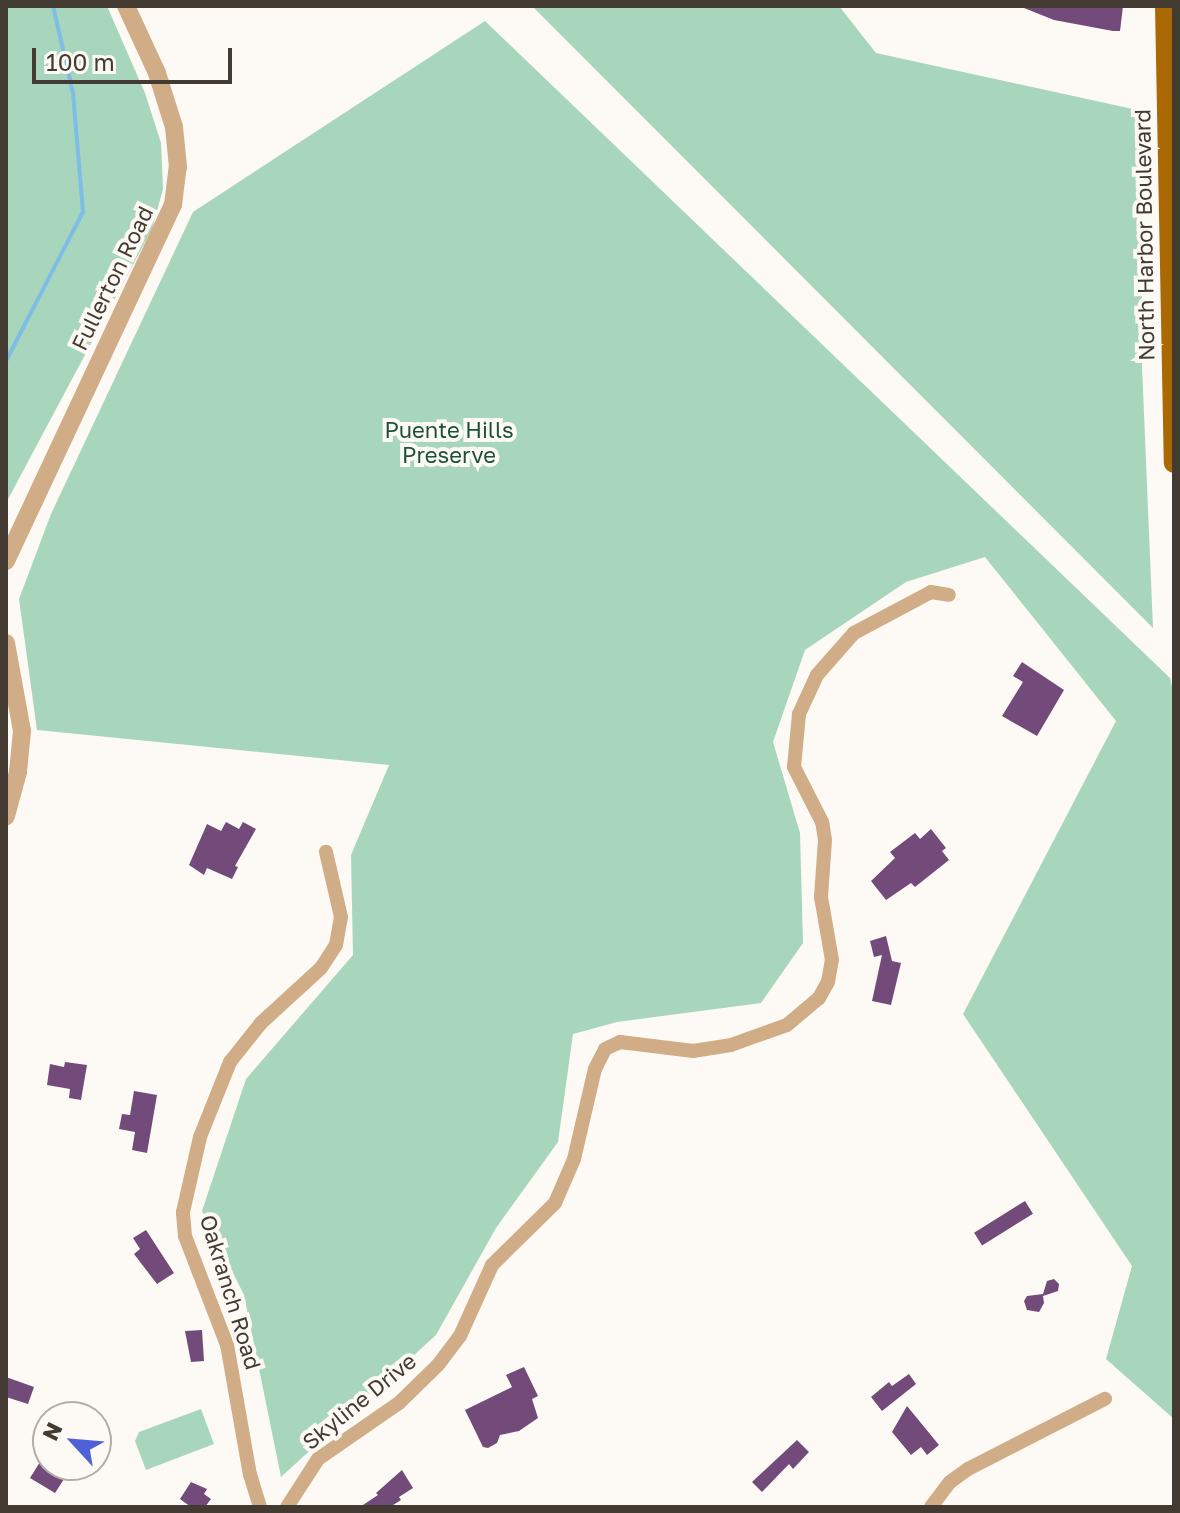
<!DOCTYPE html>
<style>
body{margin:0}
#map{position:relative;width:1180px;height:1513px;overflow:hidden;background:#fdf9f4;font-family:"Golos Text",sans-serif}
div>[style]{position:absolute}
.green>*{inset:0;background:#a8d6bd}
.stream>*{height:4px;margin:-2px;padding:0 2px;transform-origin:2px;border-radius:2px;background:#7ebde6}
.building>*{inset:0;background:#724b7b;transform-origin:0 0}
.minor>*{height:14px;margin:-7px;padding:0 7px;transform-origin:7px;border-radius:7px;background:#d1ad87}
.tertiary>*{height:18px;margin:-9px;padding:0 9px;transform-origin:9px;border-radius:9px;background:#d1ad87}
.primary>*{height:20px;margin:-10px;padding:0 10px;transform-origin:10px;border-radius:10px;background:#aa6905}
span{translate:-50% -50%;white-space:nowrap;text-align:center;line-height:1.15;-webkit-text-stroke:8px #fdf9f4;paint-order:stroke}
.street-label{font-size:22px;color:#433b32}
.park-label{font-size:22px;color:#1b5139}
.frame{position:absolute;inset:0;border:8px solid #433b32;pointer-events:none}
.north{position:absolute;left:32px;top:1401px;width:80px;height:80px;box-sizing:border-box;background:#fdf9f4;border:2px solid #b3ada6;border-radius:50%;rotate:296deg;font-size:22px;font-weight:700;line-height:32px;text-align:center;color:#433b32}
.north::after{content:'';display:block;margin:auto;width:28px;height:36px;background:#4e61d6;clip-path:polygon(50% 0,100% 100%,50% 72%,0 100%)}
.scale{position:absolute;left:32px;top:48px;width:200px;height:36px;box-sizing:border-box;border:4px solid #433b32;border-top:0;padding-left:10px;font-size:24px;line-height:28px;white-space:nowrap;color:#433b32;-webkit-text-stroke:6px #fdf9f4;paint-order:stroke}
</style>
<div id="map">
<div class="green">
<div style="clip-path:polygon(6px 6px,107px 6px,145px 93px,161px 143px,163px 189px,152px 229px,6px 503px)"></div>
<div style="clip-path:polygon(532px 6px,839px 6px,876px 53px,1142px 111px,1142px 366px,1153px 628px)"></div>
<div style="clip-path:polygon(485px 21px,1170px 678px,1174px 696px,1174px 1419px,1106px 1359px,1132px 1266px,963px 1014px,1116px 721px,985px 557px,906px 582px,805px 650px,773px 742px,800px 833px,803px 943px,761px 1003px,617px 1022px,573px 1034px,558px 1142px,496px 1228px,436px 1335px,281px 1477px,244px 1295px,202px 1211px,246px 1079px,353px 955px,351px 855px,389px 765px,37px 730px,19px 599px,51px 514px,193px 212px)"></div>
<div style="clip-path:polygon(201px 1409px,214px 1444px,146px 1470px,135px 1441px,139px 1432px)"></div>
</div>
<div class="stream">
<div style="left:6px;top:361px;width:168px;rotate:-62.7deg"></div>
<div style="left:83px;top:212px;width:119px;rotate:-94.8deg"></div>
<div style="left:73px;top:93px;width:89px;rotate:-102.9deg"></div>
</div>
<div class="building">
<div style="clip-path:polygon(1019px 6px,1123px 6px,1120px 31px,1113px 31px,1054px 20px)"></div>
<div style="clip-path:polygon(1022px 662px,1064px 690px,1037px 736px,1002px 716px,1023px 682px,1013px 676px)"></div>
<div style="clip-path:polygon(226px 822px,239px 829px,243px 822px,256px 829px,235px 866px,238px 867px,232px 879px,207px 868px,204px 875px,189px 865px,207px 824px,221px 831px)"></div>
<div style="clip-path:polygon(931px 829px,946px 848px,942px 851px,949px 860px,915px 887px,911px 883px,886px 900px,871px 881px,895px 858px,890px 852px,915px 833px,920px 839px)"></div>
<div style="clip-path:polygon(886px 936px,892px 961px,901px 963px,891px 1005px,872px 1001px,882px 955px,874px 957px,870px 941px)"></div>
<div style="clip-path:polygon(65px 1062px,87px 1065px,81px 1100px,69px 1098px,70px 1089px,47px 1085px,50px 1064px,64px 1067px)"></div>
<div style="clip-path:polygon(134px 1091px,157px 1095px,147px 1153px,132px 1150px,135px 1132px,119px 1129px,122px 1114px,130px 1115px)"></div>
<div style="left:1025px;top:1201px;width:15px;height:60px;rotate:58deg"></div>
<div style="clip-path:polygon(146px 1230px,174px 1273px,157px 1284px,134px 1254px,140px 1249px,133px 1238px)"></div>
<div style="clip-path:polygon(1054px 1279px,1059px 1284px,1058px 1291px,1043px 1296px,1044px 1303px,1039px 1312px,1027px 1310px,1024px 1301px,1027px 1296px,1043px 1294px,1047px 1281px)"></div>
<div style="clip-path:polygon(202px 1330px,204px 1361px,191px 1362px,185px 1331px)"></div>
<div style="clip-path:polygon(524px 1367px,538px 1396px,532px 1399px,538px 1418px,519px 1431px,500px 1435px,497px 1443px,488px 1448px,483px 1447px,465px 1410px,512px 1387px,506px 1375px)"></div>
<div style="clip-path:polygon(909px 1374px,916px 1384px,882px 1411px,871px 1397px,889px 1382px,892px 1386px)"></div>
<div style="clip-path:polygon(6px 1377px,34px 1387px,28px 1404px,6px 1397px)"></div>
<div style="clip-path:polygon(907px 1406px,939px 1445px,927px 1455px,921px 1447px,911px 1455px,892px 1432px)"></div>
<div style="clip-path:polygon(797px 1440px,809px 1452px,793px 1469px,789px 1464px,762px 1492px,752px 1482px)"></div>
<div style="clip-path:polygon(48px 1449px,48px 1465px,73px 1465px,55px 1493px,30px 1478px)"></div>
<div style="clip-path:polygon(402px 1470px,413px 1488px,399px 1497px,401px 1500px,390px 1507px,360px 1507px,378px 1495px,376px 1493px)"></div>
<div style="clip-path:polygon(191px 1482px,207px 1489px,204px 1494px,211px 1499px,205px 1507px,191px 1507px,180px 1499px)"></div>
</div>
<div class="minor">
<div style="left:260px;top:1507px;width:34px;rotate:-107deg"></div>
<div style="left:250px;top:1475px;width:132px;rotate:-100deg"></div>
<div style="left:227px;top:1345px;width:117px;rotate:-111.1deg"></div>
<div style="left:185px;top:1236px;width:24px;rotate:-95deg"></div>
<div style="left:183px;top:1212px;width:77px;rotate:-77.2deg"></div>
<div style="left:200px;top:1137px;width:81px;rotate:-68.2deg"></div>
<div style="left:230px;top:1062px;width:50px;rotate:-51.5deg"></div>
<div style="left:261px;top:1023px;width:81px;rotate:-42.5deg"></div>
<div style="left:321px;top:968px;width:27px;rotate:-57deg"></div>
<div style="left:336px;top:945px;width:28px;rotate:-80deg"></div>
<div style="left:341px;top:917px;width:67px;rotate:-103deg"></div>
<div style="left:287px;top:1507px;width:57px;rotate:-57.1deg"></div>
<div style="left:318px;top:1459px;width:98px;rotate:-34.7deg"></div>
<div style="left:399px;top:1403px;width:54px;rotate:-44.3deg"></div>
<div style="left:438px;top:1365px;width:36px;rotate:-53deg"></div>
<div style="left:460px;top:1336px;width:78px;rotate:-65.7deg"></div>
<div style="left:492px;top:1265px;width:88px;rotate:-44.5deg"></div>
<div style="left:555px;top:1203px;width:48px;rotate:-66.6deg"></div>
<div style="left:574px;top:1159px;width:92px;rotate:-76.9deg"></div>
<div style="left:595px;top:1069px;width:22px;rotate:-63deg"></div>
<div style="left:605px;top:1049px;width:17px;rotate:-25deg"></div>
<div style="left:620px;top:1042px;width:74px;rotate:7deg"></div>
<div style="left:693px;top:1051px;width:38px;rotate:-9deg"></div>
<div style="left:731px;top:1045px;width:59px;rotate:-19.7deg"></div>
<div style="left:787px;top:1025px;width:42px;rotate:-40.2deg"></div>
<div style="left:819px;top:998px;width:18px;rotate:-61deg"></div>
<div style="left:828px;top:982px;width:22px;rotate:-80deg"></div>
<div style="left:832px;top:960px;width:64px;rotate:-99.9deg"></div>
<div style="left:821px;top:897px;width:57px;rotate:-86deg"></div>
<div style="left:825px;top:840px;width:18px;rotate:-99deg"></div>
<div style="left:822px;top:822px;width:62px;rotate:-117deg"></div>
<div style="left:794px;top:767px;width:53px;rotate:-84.6deg"></div>
<div style="left:799px;top:714px;width:43px;rotate:-65.2deg"></div>
<div style="left:817px;top:675px;width:56px;rotate:-48.6deg"></div>
<div style="left:854px;top:633px;width:87px;rotate:-28deg"></div>
<div style="left:931px;top:592px;width:18px;rotate:9deg"></div>
<div style="left:931px;top:1507px;width:31px;rotate:-53deg"></div>
<div style="left:950px;top:1482px;width:22px;rotate:-36deg"></div>
<div style="left:968px;top:1469px;width:154px;rotate:-27.1deg"></div>
</div>
<div class="tertiary">
<div style="left:6px;top:561px;width:393px;rotate:-64.9deg"></div>
<div style="left:173px;top:205px;width:38px;rotate:-83deg"></div>
<div style="left:178px;top:167px;width:40px;rotate:-95.7deg"></div>
<div style="left:174px;top:127px;width:57px;rotate:-107.5deg"></div>
<div style="left:157px;top:73px;width:74px;rotate:-114.8deg"></div>
<div style="left:6px;top:643px;width:89px;rotate:79.7deg"></div>
<div style="left:22px;top:731px;width:41px;rotate:95.6deg"></div>
<div style="left:18px;top:772px;width:46px;rotate:105.3deg"></div>
</div>
<div class="primary">
<div style="left:1165px;top:6px;width:457px;rotate:88.9deg"></div>
</div>
<div class="street-label">
<span style="left:1144px;top:235px;rotate:-91deg">North Harbor Boulevard</span>
<span style="left:112px;top:278px;rotate:-64deg">Fullerton Road</span>
<span style="left:231px;top:1292px;rotate:73deg">Oakranch Road</span>
<span style="left:359px;top:1401px;rotate:-39deg">Skyline Drive</span>
</div>
<div class="park-label">
<span style="left:449px;top:442px">Puente Hills<br>Preserve</span>
</div>
<div class="frame"></div>
<div class="north">N</div>
<div class="scale">100 m</div>
</div>
